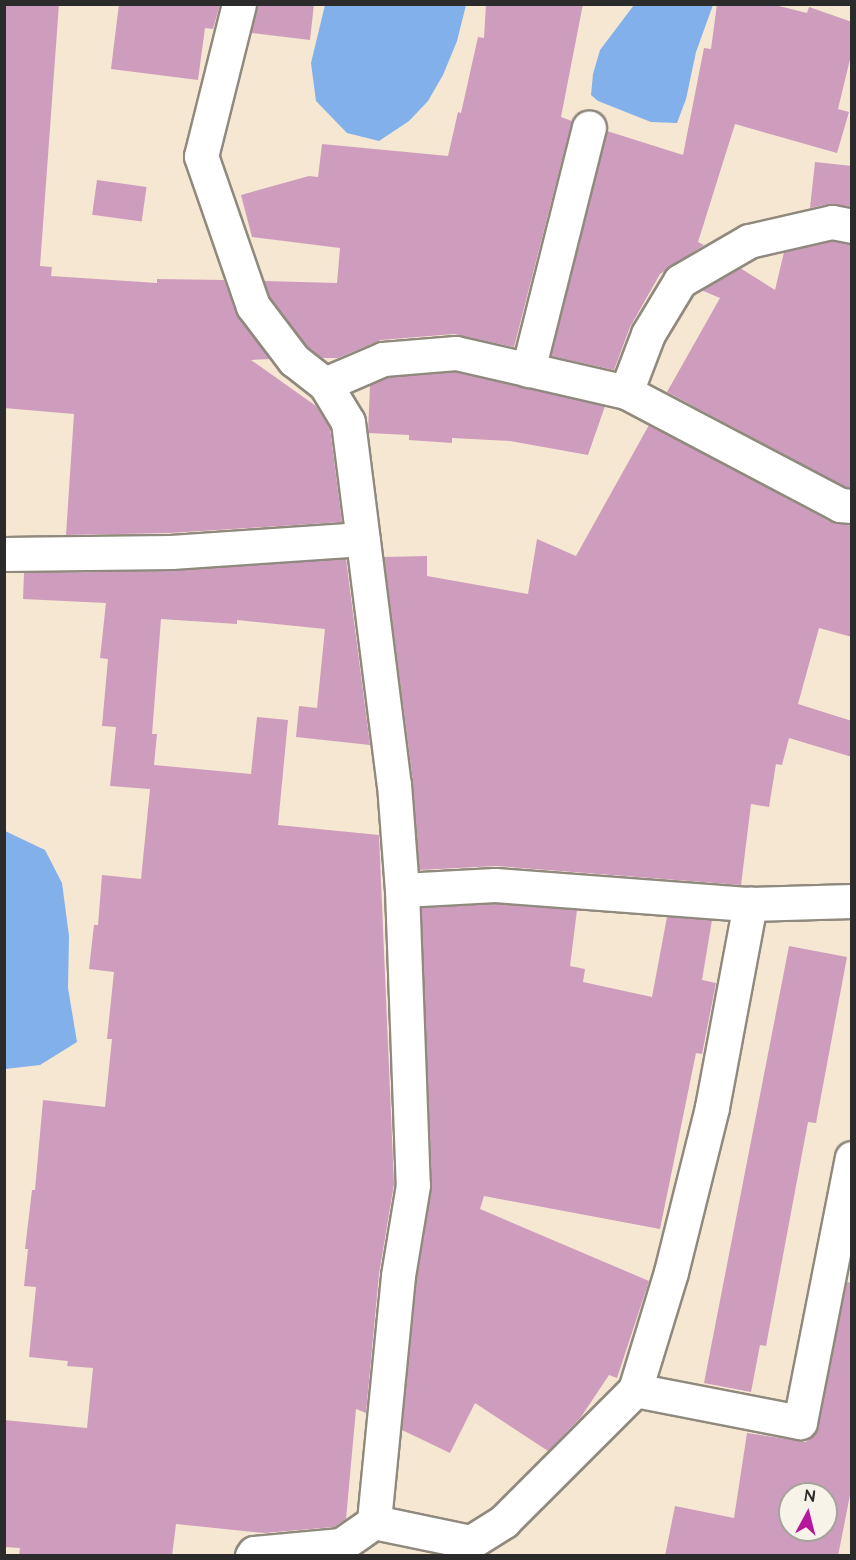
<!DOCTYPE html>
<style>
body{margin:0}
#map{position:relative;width:856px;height:1560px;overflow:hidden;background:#f5e7d1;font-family:"Architects Daughter",sans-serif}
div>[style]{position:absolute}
.water>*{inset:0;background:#81b0eb}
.building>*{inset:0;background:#ce9dbe;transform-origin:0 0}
.roads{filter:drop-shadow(2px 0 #90897e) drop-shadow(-2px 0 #90897e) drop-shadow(0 2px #90897e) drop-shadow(0 -2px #90897e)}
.minor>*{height:33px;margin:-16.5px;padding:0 16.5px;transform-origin:16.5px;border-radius:16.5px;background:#fff}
span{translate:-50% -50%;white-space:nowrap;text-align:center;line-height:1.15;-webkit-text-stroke:4.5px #f7f3e8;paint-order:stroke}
.frame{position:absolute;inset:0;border:6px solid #2b2b2b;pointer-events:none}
.north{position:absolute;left:778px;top:1482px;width:60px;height:60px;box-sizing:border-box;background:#f7f3e8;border:2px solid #a5a39c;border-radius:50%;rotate:7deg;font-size:16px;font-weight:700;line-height:24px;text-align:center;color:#2b2b2b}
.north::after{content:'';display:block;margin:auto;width:21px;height:27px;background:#b5179e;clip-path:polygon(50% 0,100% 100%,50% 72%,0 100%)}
</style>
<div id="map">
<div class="water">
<div style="clip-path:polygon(325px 5px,466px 5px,457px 41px,443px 75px,428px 101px,409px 121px,379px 141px,347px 133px,316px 101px,311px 63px)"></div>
<div style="clip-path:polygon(634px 5px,713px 5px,696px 52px,686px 99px,677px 123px,651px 122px,598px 101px,591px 95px,593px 74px,600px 50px)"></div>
<div style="clip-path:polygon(5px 831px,45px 850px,62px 883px,69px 936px,68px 988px,77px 1042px,40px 1065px,5px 1069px)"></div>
</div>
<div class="building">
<div style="clip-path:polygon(4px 4px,59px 4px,40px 266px,52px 267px,51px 276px,157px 283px,157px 279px,224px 280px,238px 317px,270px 359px,251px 360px,316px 406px,330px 428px,342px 522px,170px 533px,66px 535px,74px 414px,4px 408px)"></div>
<div style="clip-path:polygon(119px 4px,220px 4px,213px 29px,205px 28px,198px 80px,111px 69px)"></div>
<div style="clip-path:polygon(257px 4px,314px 4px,310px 40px,251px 33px)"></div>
<div style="clip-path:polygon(486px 4px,583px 4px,561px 117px,572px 121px,514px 347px,454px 334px,381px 340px,338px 358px,322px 358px,307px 347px,270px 297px,264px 281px,337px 283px,340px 248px,252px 237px,241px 195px,309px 176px,318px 177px,322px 144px,448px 156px,458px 112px,461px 113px,478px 37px,484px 38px)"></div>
<div style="clip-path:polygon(717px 4px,771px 4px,807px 13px,809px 7px,852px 22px,852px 51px,838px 109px,849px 112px,837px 153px,735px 124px,698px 242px,704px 245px,660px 274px,630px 327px,614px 370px,551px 356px,607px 131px,683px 155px,704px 48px,711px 49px)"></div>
<div style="clip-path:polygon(815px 162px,852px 166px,852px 207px,828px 204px,810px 208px)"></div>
<div style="left:97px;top:180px;width:50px;height:35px;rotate:8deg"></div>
<div style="clip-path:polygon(832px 241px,852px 244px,852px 487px,845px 487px,667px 392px,720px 298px,701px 290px,740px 268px,775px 290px,784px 252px)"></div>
<div style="clip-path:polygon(455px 372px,605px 406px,588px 455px,510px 441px,452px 438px,452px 443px,409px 440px,409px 435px,368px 433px,370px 385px,388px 377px)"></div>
<div style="clip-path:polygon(649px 425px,831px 522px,852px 525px,852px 637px,819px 628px,798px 704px,852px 721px,852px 757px,789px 738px,782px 765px,776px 764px,769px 807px,751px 804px,741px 885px,496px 866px,419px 870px,413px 782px,384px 557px,427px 556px,427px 576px,528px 594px,537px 539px,576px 556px)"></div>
<div style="clip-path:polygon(346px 559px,370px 745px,296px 737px,299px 706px,317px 708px,325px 629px,237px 620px,237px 624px,161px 619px,152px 734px,157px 734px,154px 765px,251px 774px,257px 717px,288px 720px,278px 825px,379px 835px,394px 1184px,379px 1274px,366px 1413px,356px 1409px,346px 1519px,334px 1527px,264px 1533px,176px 1524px,172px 1556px,19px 1556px,20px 1548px,4px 1547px,4px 1420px,87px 1428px,93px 1368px,67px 1366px,68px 1361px,29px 1357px,36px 1287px,24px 1286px,28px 1249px,25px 1249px,32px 1190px,35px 1190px,43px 1100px,105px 1107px,112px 1039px,107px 1039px,114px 972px,89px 969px,94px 925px,98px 925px,102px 875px,141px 879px,150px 789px,110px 786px,116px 727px,102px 726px,108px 659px,100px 658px,106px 603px,23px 599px,24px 573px,171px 571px)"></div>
<div style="clip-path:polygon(495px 904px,577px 910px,570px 966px,585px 969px,583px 982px,652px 997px,667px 917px,712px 920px,702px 980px,716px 983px,702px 1054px,696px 1053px,660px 1229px,484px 1196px,480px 1209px,649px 1281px,617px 1378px,609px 1375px,581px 1417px,548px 1451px,475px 1403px,450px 1453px,402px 1430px,417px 1278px,432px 1185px,421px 908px)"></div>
<div style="clip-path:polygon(789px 946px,847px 957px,816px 1123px,808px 1122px,766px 1346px,760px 1345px,751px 1392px,704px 1383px)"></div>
<div style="clip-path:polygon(evenodd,847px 1282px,852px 1283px,852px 1485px,838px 1556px,665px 1556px,675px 1506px,734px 1518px,747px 1433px,806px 1442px,814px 1434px,818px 1426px,847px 1282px,790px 1494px,826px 1494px,826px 1530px,790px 1530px,790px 1494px)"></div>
</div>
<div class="roads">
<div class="minor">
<div style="left:239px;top:4px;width:157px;rotate:104deg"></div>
<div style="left:201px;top:156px;width:159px;rotate:70.9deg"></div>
<div style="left:253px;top:306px;width:68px;rotate:52.8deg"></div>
<div style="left:294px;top:360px;width:39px;rotate:38deg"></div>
<div style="left:325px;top:384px;width:44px;rotate:58.8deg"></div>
<div style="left:348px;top:422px;width:365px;rotate:82.8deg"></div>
<div style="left:394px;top:784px;width:106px;rotate:85.7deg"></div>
<div style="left:402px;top:890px;width:295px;rotate:87.9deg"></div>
<div style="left:413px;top:1185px;width:92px;rotate:99.4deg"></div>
<div style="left:398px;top:1276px;width:247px;rotate:95.6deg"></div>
<div style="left:374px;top:1522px;width:40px;rotate:145.1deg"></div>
<div style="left:341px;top:1545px;width:87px;rotate:174.7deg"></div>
<div style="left:254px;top:1553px;width:4px;rotate:124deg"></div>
<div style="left:528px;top:370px;width:250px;rotate:-75.9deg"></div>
<div style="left:325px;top:384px;width:63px;rotate:-23.3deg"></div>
<div style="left:383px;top:359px;width:73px;rotate:-4.7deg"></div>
<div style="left:456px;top:353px;width:174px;rotate:12.9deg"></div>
<div style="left:626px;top:392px;width:242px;rotate:27.8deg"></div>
<div style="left:840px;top:505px;width:12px;rotate:5deg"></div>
<div style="left:626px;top:392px;width:62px;rotate:-69.2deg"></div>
<div style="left:648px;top:334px;width:62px;rotate:-58.9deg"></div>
<div style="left:680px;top:281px;width:80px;rotate:-30.1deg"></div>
<div style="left:749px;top:241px;width:85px;rotate:-12.9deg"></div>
<div style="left:832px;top:222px;width:20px;rotate:11deg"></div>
<div style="left:4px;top:554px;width:167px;rotate:-0.7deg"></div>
<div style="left:171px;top:552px;width:192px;rotate:-3.9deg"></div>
<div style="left:402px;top:890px;width:93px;rotate:-3.1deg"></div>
<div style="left:495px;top:885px;width:256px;rotate:4.3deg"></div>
<div style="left:750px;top:904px;width:102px;rotate:-1.7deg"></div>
<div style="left:635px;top:1390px;width:168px;rotate:11deg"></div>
<div style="left:800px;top:1422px;width:269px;rotate:-78.9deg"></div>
<div style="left:374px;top:1522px;width:99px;rotate:11.7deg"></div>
<div style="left:471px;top:1542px;width:39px;rotate:-32deg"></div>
<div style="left:504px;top:1521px;width:185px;rotate:-45deg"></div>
<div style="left:635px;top:1390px;width:123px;rotate:-73deg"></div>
<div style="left:671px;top:1272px;width:170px;rotate:-76deg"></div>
<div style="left:712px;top:1107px;width:207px;rotate:-79.4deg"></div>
</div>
</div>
<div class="frame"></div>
<div class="north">N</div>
</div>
